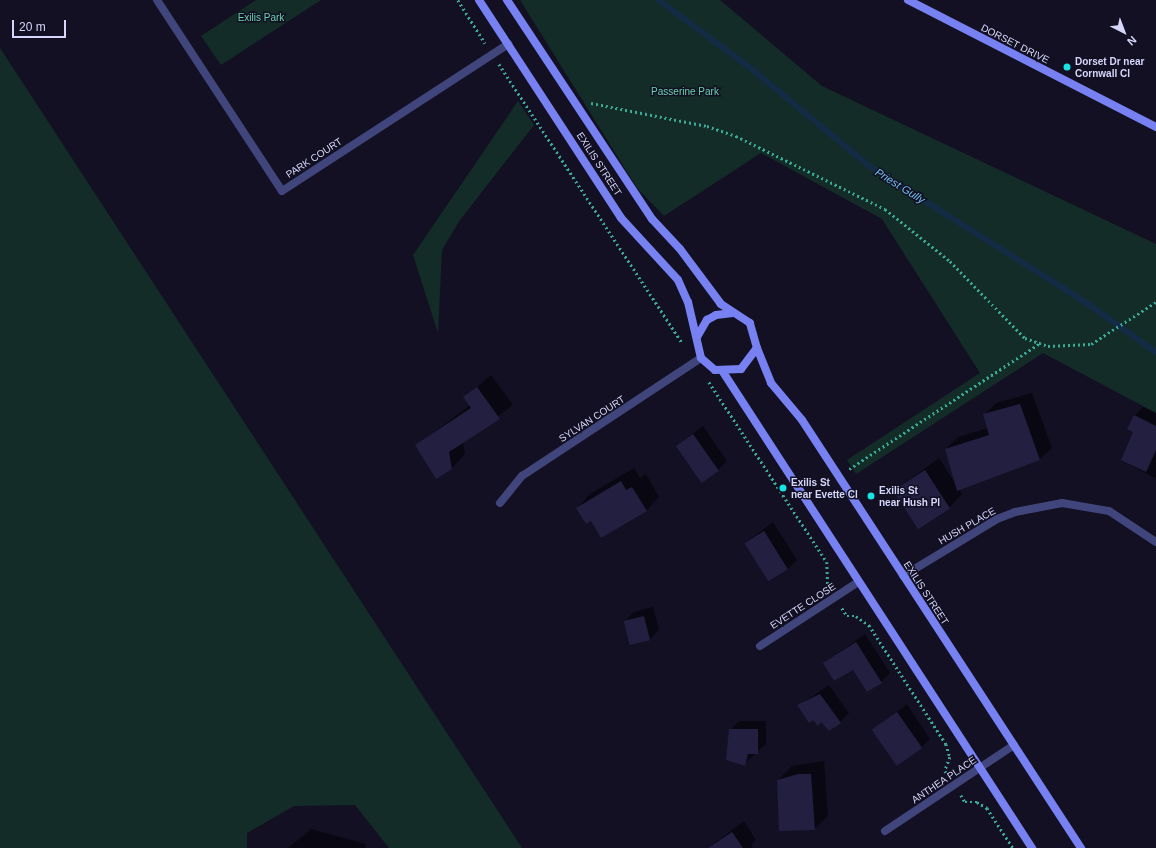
<!DOCTYPE html>
<style>
body{margin:0}
#map{position:relative;width:1156px;height:848px;overflow:hidden;background:#121022;font-family:Helvetica,sans-serif}
div>[style]{position:absolute}
.green>*{inset:0;background:#142c28}
.shadow>*{inset:0;background:#0007}
.stream>*{height:5.5px;margin:-2.75px;padding:0 2.75px;transform-origin:2.75px;border-radius:2.75px;background:#132b44}
.building>*{inset:0;background:#221f41;transform-origin:0 0}
.path>*{height:2.5px;margin-top:-1.25px;transform-origin:0;background:repeating-linear-gradient(90deg,#3ca997 0 2px,transparent 0 5px)}
.street>*{height:8px;margin:-4px;padding:0 4px;transform-origin:4px;border-radius:4px;background:#40457c}
.secondary>*{height:8px;margin:-4px;padding:0 4px;transform-origin:4px;border-radius:4px;background:#7781f1}
.dots>*{width:11px;height:11px;translate:-50% -50%;box-sizing:border-box;border:2px solid #121022;border-radius:50%}
span{translate:-50% -50%;white-space:nowrap;text-align:center;line-height:1.15;-webkit-text-stroke:3px #121022;paint-order:stroke}
.park-label{font-size:10px;color:#6ad3ae}
.street-label{font-size:10px;color:#d6d6fb}
.poi-label{font-size:10px;color:#d6d6fb;font-weight:700}
.left{translate:0 -50%;text-align:left}
.water-label{font-size:11px;color:#6fc2f0;font-style:italic}
.north{position:absolute;left:1104px;top:12px;width:40px;height:40px;-webkit-text-stroke:3px #121022;paint-order:stroke;rotate:138deg;font-size:11px;font-weight:700;line-height:16px;text-align:center;color:#d6d6fb}
.north::after{content:'';display:block;margin:auto;width:14px;height:18px;background:#d6d6fb;clip-path:polygon(50% 0,100% 100%,50% 72%,0 100%)}
.scale{position:absolute;left:12px;top:20px;width:54px;height:18px;box-sizing:border-box;border:2px solid #d6d6fb;border-top:0;padding-left:5px;font-size:12px;line-height:14px;white-space:nowrap;color:#d6d6fb;-webkit-text-stroke:3px #121022;paint-order:stroke}
</style>
<div id="map">
<div class="green">
<div style="clip-path:polygon(256px 0,321px 0,221px 65px,201px 36px)"></div>
<div style="clip-path:polygon(520px 0,720px 0,822px 86px,1156px 244px,1156px 413px,1043px 353px,856px 474px,847px 460px,980px 373px,882px 219px,761px 153px,664px 216px,637px 188px)"></div>
<div style="clip-path:polygon(0 48px,522px 848px,389px 848px,355px 805px,294px 806px,247px 833px,247px 848px,0 848px)"></div>
<div style="clip-path:polygon(518px 101px,534px 125px,460px 220px,442px 250px,438px 333px,413px 255px)"></div>
</div>
<div class="shadow">
<div style="clip-path:polygon(491px 375px,513px 405px,463px 442px,465px 454px,452px 468px,416px 446px,470px 405px,465px 397px)"></div>
<div style="clip-path:polygon(1032px 393px,1052px 448px,1040px 459px,959px 489px,962px 494px,949px 508px,894px 491px,939px 458px,956px 484px,946px 449px,958px 437px,988px 428px,984px 415px,996px 403px)"></div>
<div style="clip-path:polygon(1143px 407px,1156px 413px,1156px 479px,1122px 460px,1134px 431px,1134px 416px)"></div>
<div style="clip-path:polygon(703px 426px,727px 461px,718px 470px,676px 446px)"></div>
<div style="clip-path:polygon(634px 468px,640px 478px,646px 474px,659px 497px,646px 511px,591px 520px,577px 508px,590px 494px)"></div>
<div style="clip-path:polygon(773px 522px,797px 560px,788px 569px,745px 543px)"></div>
<div style="clip-path:polygon(653px 607px,659px 630px,650px 639px,630px 646px,625px 621px,634px 612px)"></div>
<div style="clip-path:polygon(865px 634px,890px 673px,881px 682px,853px 669px,824px 663px)"></div>
<div style="clip-path:polygon(829px 685px,849px 713px,840px 722px,821px 721px,798px 706px)"></div>
<div style="clip-path:polygon(907px 704px,930px 739px,921px 748px,873px 730px)"></div>
<div style="clip-path:polygon(739px 721px,766px 721px,766px 744px,744px 764px,730px 730px)"></div>
<div style="clip-path:polygon(824px 761px,828px 816px,814px 829px,778px 780px,792px 766px)"></div>
<div style="clip-path:polygon(744px 821px,756px 840px,751px 845px,753px 848px,708px 848px)"></div>
<div style="clip-path:polygon(311px 829px,366px 844px,365px 848px,288px 848px)"></div>
</div>
<div class="stream">
<div style="left:659px;top:0;width:116px;rotate:36.6deg"></div>
<div style="left:752px;top:69px;width:154px;rotate:39.5deg"></div>
<div style="left:871px;top:167px;width:255px;rotate:32.2deg"></div>
<div style="left:1087px;top:303px;width:85px;rotate:35.4deg"></div>
</div>
<div class="building">
<div style="clip-path:polygon(477px 387px,500px 419px,449px 452px,452px 469px,436px 479px,415px 445px,471px 408px,463px 397px)"></div>
<div style="clip-path:polygon(1020px 404px,1040px 460px,957px 491px,945px 449px,989px 435px,983px 414px)"></div>
<div style="clip-path:polygon(1134px 415px,1156px 426px,1156px 450px,1146px 472px,1121px 460px,1133px 432px,1127px 429px)"></div>
<div style="left:693px;top:434px;width:45px;height:21px;rotate:55deg"></div>
<div style="left:925px;top:470px;width:46px;height:38px;rotate:57deg"></div>
<div style="clip-path:polygon(621px 481px,626px 490px,632px 487px,647px 511px,601px 538px,591px 521px,586px 524px,576px 508px)"></div>
<div style="left:764px;top:531px;width:45px;height:23px;rotate:58deg"></div>
<div style="left:644px;top:616px;width:25px;height:21px;rotate:76deg"></div>
<div style="clip-path:polygon(856px 642px,882px 683px,867px 692px,853px 670px,834px 681px,823px 663px)"></div>
<div style="clip-path:polygon(820px 694px,841px 723px,829px 731px,821px 722px,818px 726px,813px 720px,809px 723px,797px 705px)"></div>
<div style="left:897px;top:712px;width:44px;height:31px;rotate:55deg"></div>
<div style="clip-path:polygon(729px 729px,758px 729px,758px 754px,748px 754px,745px 766px,726px 760px)"></div>
<div style="clip-path:polygon(798px 774px,811px 774px,815px 830px,779px 831px,777px 780px)"></div>
<div style="clip-path:polygon(732px 832px,743px 848px,708px 848px)"></div>
</div>
<div class="path">
<div style="left:458px;top:0;width:51px;rotate:57.9deg"></div>
<div style="left:499px;top:64px;width:335px;rotate:56.7deg"></div>
<div style="left:591px;top:103px;width:118px;rotate:11.2deg"></div>
<div style="left:707px;top:126px;width:31px;rotate:19deg"></div>
<div style="left:736px;top:136px;width:166px;rotate:26.1deg"></div>
<div style="left:885px;top:209px;width:83px;rotate:38.7deg"></div>
<div style="left:950px;top:261px;width:107px;rotate:45.8deg"></div>
<div style="left:1025px;top:338px;width:24px;rotate:19deg"></div>
<div style="left:1048px;top:346px;width:43px;rotate:-2.7deg"></div>
<div style="left:1091px;top:344px;width:77px;rotate:-32.9deg"></div>
<div style="left:709px;top:382px;width:215px;rotate:56.8deg"></div>
<div style="left:827px;top:562px;width:25px;rotate:88deg"></div>
<div style="left:849px;top:469px;width:229px;rotate:-33.4deg"></div>
<div style="left:842px;top:608px;width:9px;rotate:58deg"></div>
<div style="left:847px;top:616px;width:9px"></div>
<div style="left:856px;top:616px;width:16px;rotate:35deg"></div>
<div style="left:869px;top:625px;width:142px;rotate:57.1deg"></div>
<div style="left:946px;top:744px;width:14px;rotate:73deg"></div>
<div style="left:950px;top:757px;width:15px;rotate:110deg"></div>
<div style="left:945px;top:771px;width:5px;rotate:53deg"></div>
<div style="left:961px;top:795px;width:8px;rotate:60deg"></div>
<div style="left:965px;top:802px;width:12px"></div>
<div style="left:977px;top:802px;width:12px;rotate:31deg"></div>
<div style="left:987px;top:808px;width:48px;rotate:57deg"></div>
</div>
<div class="street">
<div style="left:157px;top:0;width:228px;rotate:56.8deg"></div>
<div style="left:282px;top:191px;width:270px;rotate:-33deg"></div>
<div style="left:500px;top:503px;width:35px;rotate:-51deg"></div>
<div style="left:522px;top:476px;width:214px;rotate:-33.4deg"></div>
<div style="left:903px;top:576px;width:110px;rotate:-31.2deg"></div>
<div style="left:997px;top:519px;width:19px;rotate:-21deg"></div>
<div style="left:1015px;top:512px;width:48px;rotate:-10.8deg"></div>
<div style="left:1062px;top:503px;width:48px;rotate:9.7deg"></div>
<div style="left:1109px;top:511px;width:56px;rotate:33.4deg"></div>
<div style="left:760px;top:646px;width:117px;rotate:-33.1deg"></div>
<div style="left:885px;top:831px;width:155px;rotate:-33.7deg"></div>
</div>
<div class="secondary">
<div style="left:479px;top:0;width:260px;rotate:56.9deg"></div>
<div style="left:621px;top:218px;width:84px;rotate:47.4deg"></div>
<div style="left:678px;top:280px;width:24px;rotate:66deg"></div>
<div style="left:688px;top:302px;width:57px;rotate:76.9deg"></div>
<div style="left:701px;top:358px;width:18px;rotate:41deg"></div>
<div style="left:715px;top:370px;width:26px;rotate:-2deg"></div>
<div style="left:741px;top:369px;width:26px;rotate:-53deg"></div>
<div style="left:757px;top:348px;width:26px;rotate:-106deg"></div>
<div style="left:750px;top:323px;width:35px;rotate:-147deg"></div>
<div style="left:721px;top:304px;width:69px;rotate:-126.7deg"></div>
<div style="left:680px;top:249px;width:41px;rotate:-133deg"></div>
<div style="left:652px;top:219px;width:263px;rotate:-123.5deg"></div>
<div style="left:908px;top:0;width:279px;rotate:27.1deg"></div>
<div style="left:697px;top:337px;width:20px;rotate:-60deg"></div>
<div style="left:707px;top:320px;width:10px;rotate:-29deg"></div>
<div style="left:716px;top:315px;width:17px;rotate:-7deg"></div>
<div style="left:757px;top:348px;width:38px;rotate:68deg"></div>
<div style="left:771px;top:383px;width:48px;rotate:50deg"></div>
<div style="left:802px;top:420px;width:511px;rotate:56.9deg"></div>
<div style="left:723px;top:372px;width:568px;rotate:57.01deg"></div>
</div>
<div class="dots">
<div style="left:1067px;top:67px;background:#18e5e3"></div>
<div style="left:783px;top:488px;background:#18e5e3"></div>
<div style="left:871px;top:496px;background:#18e5e3"></div>
</div>
<div class="park-label">
<span style="left:261px;top:18px">Exilis Park</span>
<span style="left:685px;top:92px">Passerine Park</span>
</div>
<div class="street-label">
<span style="left:1015px;top:44px;rotate:27deg">DORSET DRIVE</span>
<span style="left:314px;top:158px;rotate:-33deg">PARK COURT</span>
<span style="left:599px;top:164px;rotate:57deg">EXILIS STREET</span>
<span style="left:592px;top:419px;rotate:-33deg">SYLVAN COURT</span>
<span style="left:967px;top:526px;rotate:-30deg">HUSH PLACE</span>
<span style="left:926px;top:593px;rotate:57deg">EXILIS STREET</span>
<span style="left:803px;top:606px;rotate:-33deg">EVETTE CLOSE</span>
<span style="left:944px;top:780px;rotate:-34deg">ANTHEA PLACE</span>
</div>
<div class="poi-label">
<span class="left" style="left:1075px;top:67px">Dorset Dr near<br>Cornwall Cl</span>
<span class="left" style="left:791px;top:488px">Exilis St<br>near Evette Cl</span>
<span class="left" style="left:879px;top:496px">Exilis St<br>near Hush Pl</span>
</div>
<div class="water-label">
<span style="left:900px;top:186px;rotate:32deg">Priest Gully</span>
</div>
<div class="north">N</div>
<div class="scale">20 m</div>
</div>
